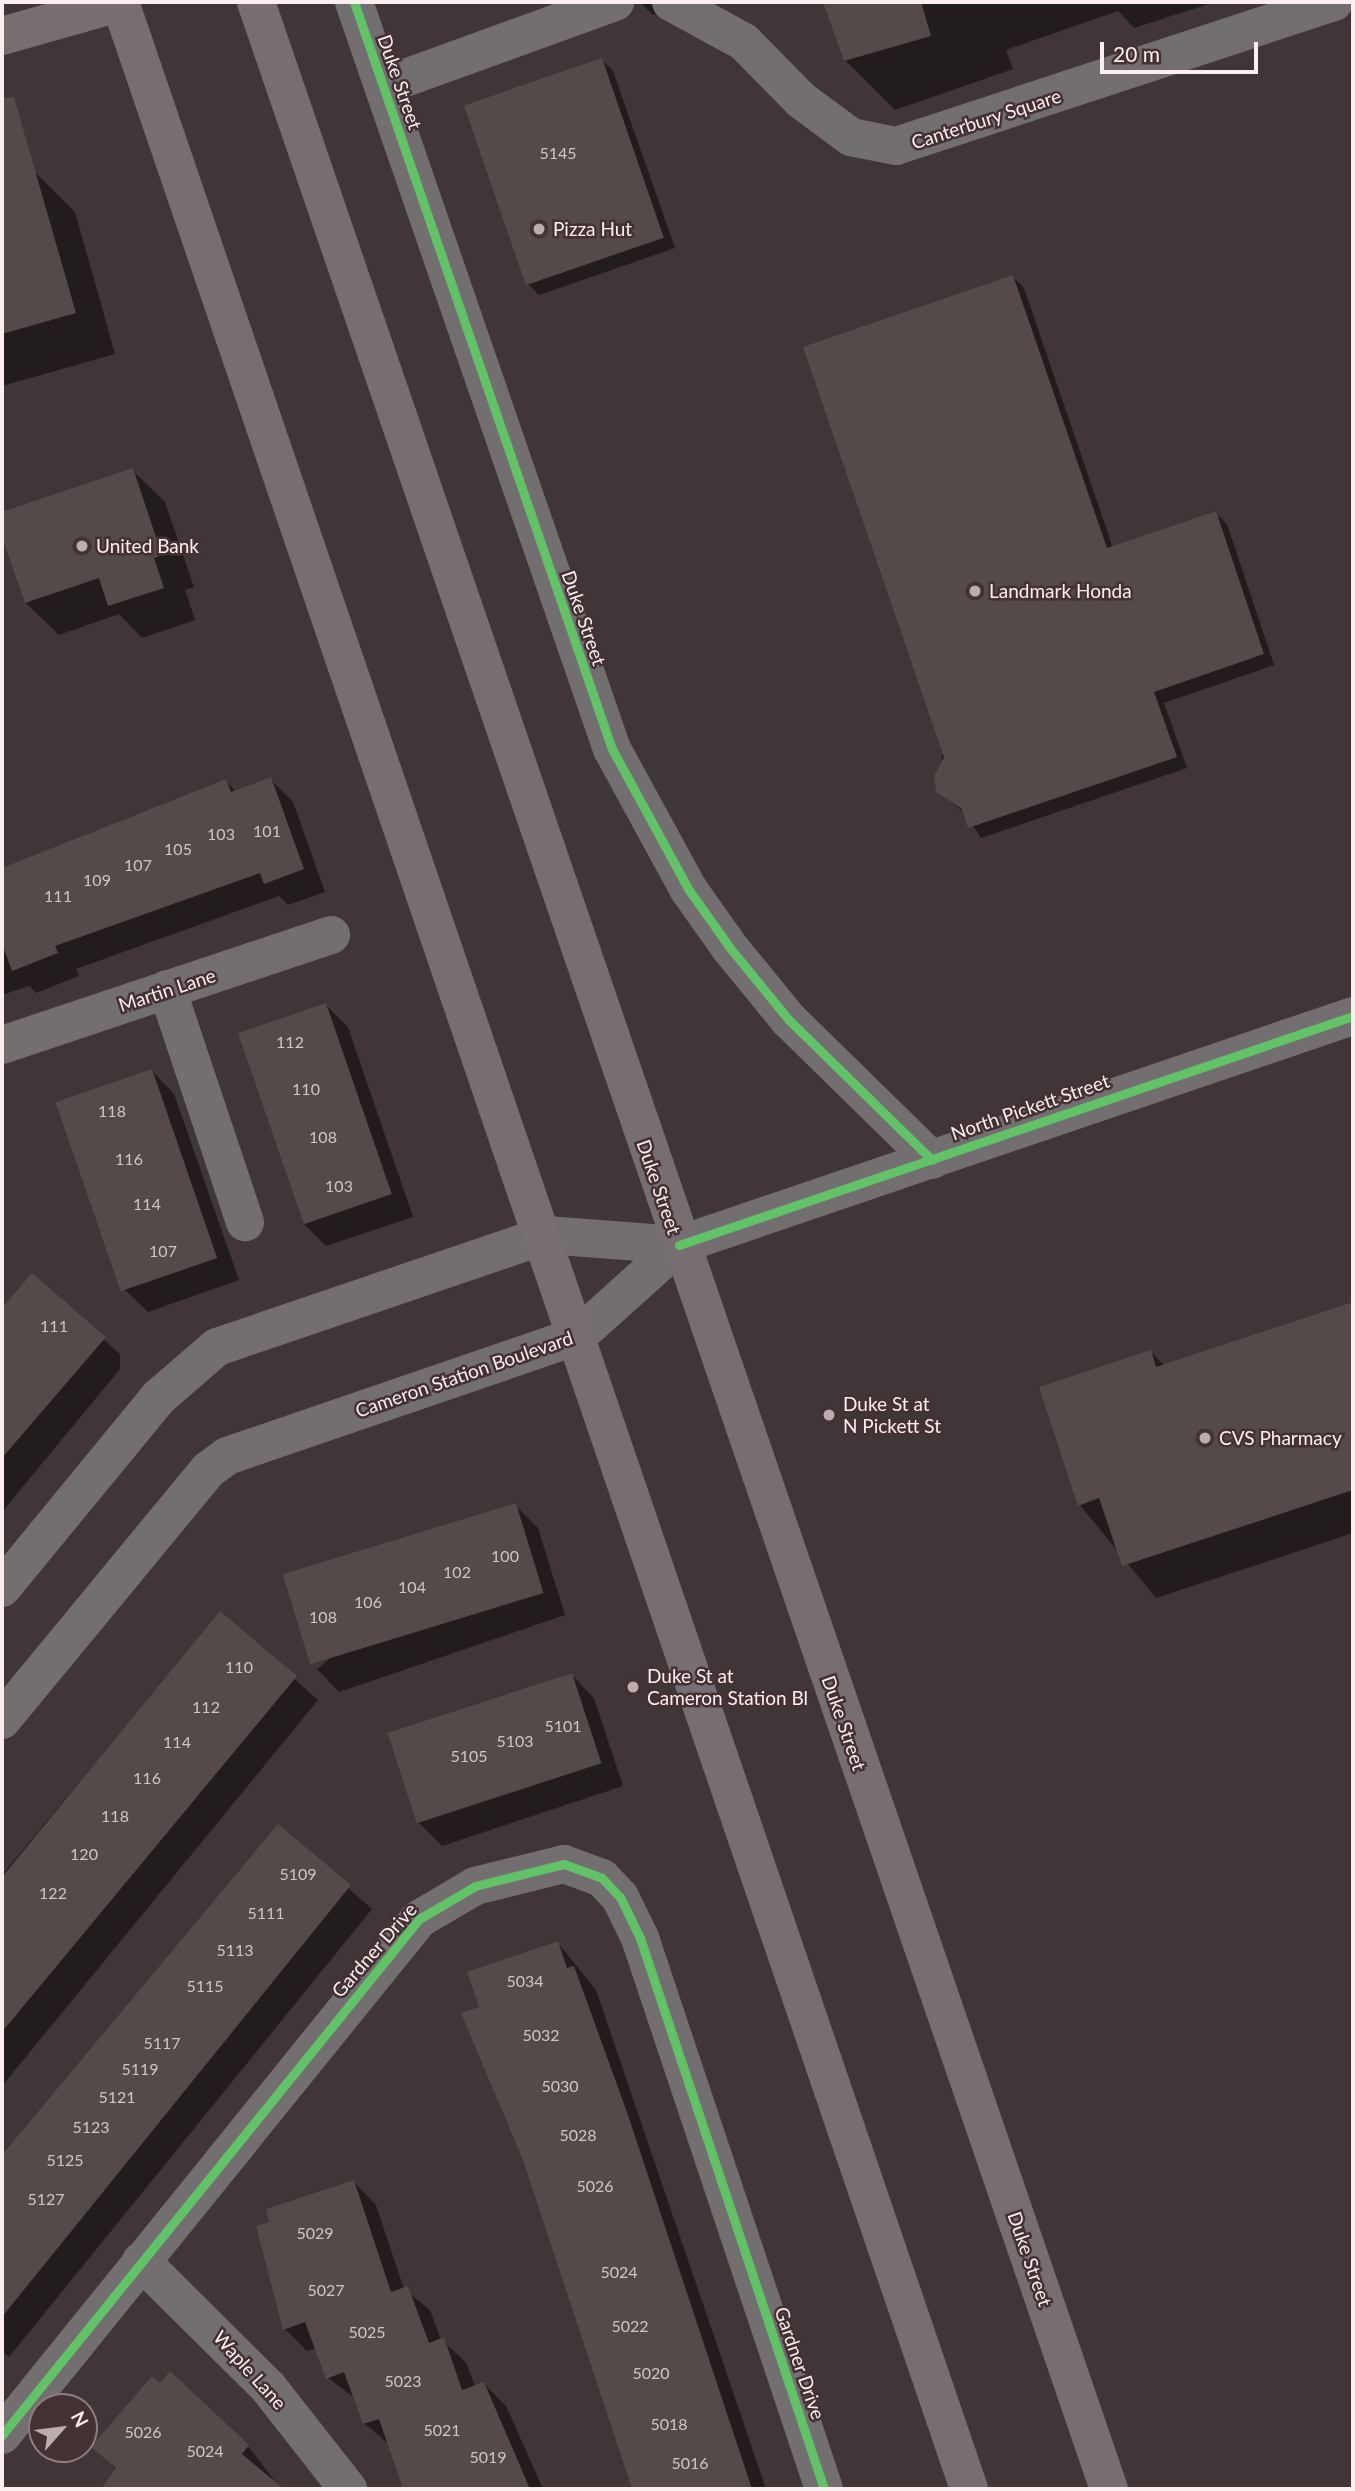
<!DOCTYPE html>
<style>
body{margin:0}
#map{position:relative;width:1355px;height:2491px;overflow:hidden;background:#403537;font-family:Lato,sans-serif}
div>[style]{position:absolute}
.shadow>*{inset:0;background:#0007}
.building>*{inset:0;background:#534a49;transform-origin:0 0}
.minor>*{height:38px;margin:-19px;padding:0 19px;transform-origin:19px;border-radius:19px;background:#736e70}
.major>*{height:38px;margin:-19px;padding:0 19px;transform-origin:19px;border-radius:19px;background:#766e71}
.cycleway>*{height:9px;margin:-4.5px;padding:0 4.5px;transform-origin:4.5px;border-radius:4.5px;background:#61c268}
.dots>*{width:19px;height:19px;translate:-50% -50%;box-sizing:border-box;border:4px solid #443134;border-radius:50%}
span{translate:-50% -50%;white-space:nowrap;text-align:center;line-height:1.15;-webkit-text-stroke:5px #443134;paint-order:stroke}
.number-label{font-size:16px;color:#d0c5c6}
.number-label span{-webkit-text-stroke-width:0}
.street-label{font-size:19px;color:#faeeef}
.poi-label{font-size:19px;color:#faeeef}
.left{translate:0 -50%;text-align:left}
.frame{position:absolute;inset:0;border:4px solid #faeeef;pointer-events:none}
.north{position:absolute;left:28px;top:2393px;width:70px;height:70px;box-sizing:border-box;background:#443134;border:2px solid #8d7d7f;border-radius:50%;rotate:62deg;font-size:19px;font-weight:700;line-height:28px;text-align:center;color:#faeeef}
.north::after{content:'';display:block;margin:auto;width:24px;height:32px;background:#b9adaf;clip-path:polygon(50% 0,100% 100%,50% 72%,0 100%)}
.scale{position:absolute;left:1100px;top:42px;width:158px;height:32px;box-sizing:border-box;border:4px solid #faeeef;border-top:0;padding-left:9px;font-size:21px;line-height:24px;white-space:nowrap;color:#faeeef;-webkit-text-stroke:5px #443134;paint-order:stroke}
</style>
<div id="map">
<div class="shadow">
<div style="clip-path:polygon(640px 2px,691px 2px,653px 15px)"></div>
<div style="clip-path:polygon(825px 2px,1215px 2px,1134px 28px,1118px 11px,1006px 50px,1013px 69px,895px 110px,845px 60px)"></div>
<div style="clip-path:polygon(602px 60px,613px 71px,675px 248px,539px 295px,528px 284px)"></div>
<div style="clip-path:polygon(34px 171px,75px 212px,115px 354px,2px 386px,2px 180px)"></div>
<div style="clip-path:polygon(1013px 277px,1024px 288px,1113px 548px,1215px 513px,1227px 524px,1274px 665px,1164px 703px,1187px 768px,981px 838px,965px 813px,937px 791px)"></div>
<div style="clip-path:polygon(132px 470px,165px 502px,194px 587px,185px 590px,195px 620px,142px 638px,119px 614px,59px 635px,26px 603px,2px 514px)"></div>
<div style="clip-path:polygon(270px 779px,293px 802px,325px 892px,288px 905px,279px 896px,76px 969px,79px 976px,36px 993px,29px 986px,2px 995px,2px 869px,226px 781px,236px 792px)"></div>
<div style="clip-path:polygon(326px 1005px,348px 1027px,413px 1217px,326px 1246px,304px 1224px)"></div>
<div style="clip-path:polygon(152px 1071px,174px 1094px,239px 1280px,148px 1312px,125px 1290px)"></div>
<div style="clip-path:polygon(32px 1276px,120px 1354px,120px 1369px,2px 1512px,2px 1313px)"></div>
<div style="clip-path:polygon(1353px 1303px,1353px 1533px,1156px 1598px,1080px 1505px,1151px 1352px,1165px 1366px)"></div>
<div style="clip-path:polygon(515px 1505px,538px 1528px,565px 1615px,339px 1692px,317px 1669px)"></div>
<div style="clip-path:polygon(220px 1614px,318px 1700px,2px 2086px,2px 1875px)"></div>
<div style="clip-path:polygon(572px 1675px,594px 1698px,623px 1786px,442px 1846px,419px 1823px)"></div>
<div style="clip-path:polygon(278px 1827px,372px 1909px,9px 2357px,2px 2351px,2px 2158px)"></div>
<div style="clip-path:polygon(558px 1943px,596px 1990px,766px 2489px,635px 2489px,626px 2469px,482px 2008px)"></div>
<div style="clip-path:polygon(354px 2182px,376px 2205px,404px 2289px,430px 2310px,441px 2340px,466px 2362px,475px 2387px,484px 2384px,506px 2406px,543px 2489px,413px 2489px,401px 2477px,390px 2445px,364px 2423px,356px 2399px,328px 2378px,317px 2348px,307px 2351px,285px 2329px)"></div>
<div style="clip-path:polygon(94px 2446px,248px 2446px,281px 2489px,123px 2489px,113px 2476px,117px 2470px)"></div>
</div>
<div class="building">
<div style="clip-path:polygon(823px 2px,921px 2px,931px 36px,844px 61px)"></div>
<div style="left:602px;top:58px;width:190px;height:146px;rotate:71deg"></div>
<div style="clip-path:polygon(14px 97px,76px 313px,2px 334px,2px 98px)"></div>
<div style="clip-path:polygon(1013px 275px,1107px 548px,1216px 511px,1264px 654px,1154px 692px,1177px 757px,968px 828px,962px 809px,936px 792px,934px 776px,944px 757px,803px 347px)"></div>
<div style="clip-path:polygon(133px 468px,162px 555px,154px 558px,164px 588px,108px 606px,99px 578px,25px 603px,2px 537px,2px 512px)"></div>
<div style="clip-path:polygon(271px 777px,304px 869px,264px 884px,260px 873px,55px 946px,58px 953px,12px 971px,2px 944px,2px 868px,226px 779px,231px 792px)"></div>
<div style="left:326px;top:1003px;width:202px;height:93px;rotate:71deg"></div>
<div style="left:152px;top:1069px;width:200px;height:102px;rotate:71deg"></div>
<div style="clip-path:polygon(32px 1273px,106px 1337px,2px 1458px,2px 1308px)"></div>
<div style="clip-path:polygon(1353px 1302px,1353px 1490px,1122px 1566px,1099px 1498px,1078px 1506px,1039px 1387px,1151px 1350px,1156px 1367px)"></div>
<div style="left:516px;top:1503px;width:94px;height:244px;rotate:73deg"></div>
<div style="clip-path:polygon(220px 1611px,297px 1676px,2px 2032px,2px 1877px)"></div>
<div style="left:572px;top:1673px;width:95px;height:194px;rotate:72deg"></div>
<div style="clip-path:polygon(278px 1824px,351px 1885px,2px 2317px,2px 2155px)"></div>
<div style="clip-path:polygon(558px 1941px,567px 1968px,574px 1966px,628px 2115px,752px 2489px,632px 2489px,523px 2160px,461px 2013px,479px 2007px,467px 1972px)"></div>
<div style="clip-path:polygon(354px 2180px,391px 2292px,408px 2286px,429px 2343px,444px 2337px,462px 2390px,484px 2382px,530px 2489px,403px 2489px,379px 2419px,363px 2424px,344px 2372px,326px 2379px,305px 2322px,283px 2330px,256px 2226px,269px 2222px,266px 2209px)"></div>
<div style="clip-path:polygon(170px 2371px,249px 2445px,242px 2454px,284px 2489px,101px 2489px,116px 2468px,91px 2447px,152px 2376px,160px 2383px)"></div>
</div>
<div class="minor">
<div style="left:354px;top:2px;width:790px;rotate:70.95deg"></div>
<div style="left:612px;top:749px;width:161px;rotate:61.4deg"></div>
<div style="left:689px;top:890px;width:71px;rotate:54.7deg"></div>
<div style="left:730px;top:948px;width:93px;rotate:50.7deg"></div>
<div style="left:789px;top:1020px;width:200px;rotate:44.4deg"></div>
<div style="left:671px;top:2px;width:83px;rotate:28.7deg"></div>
<div style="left:744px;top:42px;width:81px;rotate:45.5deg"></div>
<div style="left:801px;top:100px;width:62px;rotate:36.5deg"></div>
<div style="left:851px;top:137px;width:46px;rotate:11.3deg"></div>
<div style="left:896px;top:146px;width:461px;rotate:-18.2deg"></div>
<div style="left:383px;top:86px;width:247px;rotate:-19.9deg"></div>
<div style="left:167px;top:989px;width:246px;rotate:71.5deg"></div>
<div style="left:2px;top:1045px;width:347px;rotate:-18.5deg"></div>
<div style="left:2px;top:1588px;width:247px;rotate:-50.6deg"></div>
<div style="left:159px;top:1397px;width:77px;rotate:-40.8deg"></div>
<div style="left:217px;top:1347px;width:348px;rotate:-18.8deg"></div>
<div style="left:546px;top:1235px;width:133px;rotate:4.3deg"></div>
<div style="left:2px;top:1720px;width:324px;rotate:-50.5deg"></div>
<div style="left:208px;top:1470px;width:24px;rotate:-36deg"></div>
<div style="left:227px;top:1456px;width:371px;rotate:-18.9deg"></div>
<div style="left:578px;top:1336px;width:136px;rotate:-42deg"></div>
<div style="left:679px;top:1245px;width:712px;rotate:-18.77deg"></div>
<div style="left:141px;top:2261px;width:179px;rotate:44.8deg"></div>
<div style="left:268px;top:2387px;width:130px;rotate:51.9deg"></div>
<div style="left:2px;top:2435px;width:663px;rotate:-51.06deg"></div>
<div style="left:419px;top:1919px;width:65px;rotate:-30.5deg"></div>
<div style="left:475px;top:1886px;width:92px;rotate:-13.9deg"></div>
<div style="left:564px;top:1864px;width:40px;rotate:20.2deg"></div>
<div style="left:602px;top:1878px;width:26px;rotate:47deg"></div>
<div style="left:620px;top:1897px;width:46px;rotate:64deg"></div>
<div style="left:640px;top:1938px;width:581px;rotate:71.53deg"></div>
</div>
<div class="major">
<div style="left:120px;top:2px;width:2628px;rotate:71.15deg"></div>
<div style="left:256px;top:2px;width:2629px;rotate:71.07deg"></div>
<div style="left:2px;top:36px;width:125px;rotate:-15.8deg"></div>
</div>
<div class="cycleway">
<div style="left:354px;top:2px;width:790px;rotate:70.95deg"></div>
<div style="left:612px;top:749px;width:161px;rotate:61.4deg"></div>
<div style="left:689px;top:890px;width:71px;rotate:54.7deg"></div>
<div style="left:730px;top:948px;width:93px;rotate:50.7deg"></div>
<div style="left:789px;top:1020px;width:200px;rotate:44.4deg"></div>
<div style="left:679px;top:1245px;width:712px;rotate:-18.77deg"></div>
<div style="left:2px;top:2435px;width:663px;rotate:-51.06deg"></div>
<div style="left:419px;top:1919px;width:65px;rotate:-30.5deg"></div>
<div style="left:475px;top:1886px;width:92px;rotate:-13.9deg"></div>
<div style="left:564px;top:1864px;width:40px;rotate:20.2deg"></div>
<div style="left:602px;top:1878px;width:26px;rotate:47deg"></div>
<div style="left:620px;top:1897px;width:46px;rotate:64deg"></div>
<div style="left:640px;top:1938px;width:581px;rotate:71.53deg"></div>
</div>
<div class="dots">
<div style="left:539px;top:229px;background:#b9adaf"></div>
<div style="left:82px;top:546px;background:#b9adaf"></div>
<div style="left:975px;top:591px;background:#b9adaf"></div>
<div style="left:829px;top:1415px;background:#b9adaf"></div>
<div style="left:1205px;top:1438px;background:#b9adaf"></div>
<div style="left:633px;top:1687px;background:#b9adaf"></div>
</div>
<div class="number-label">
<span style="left:558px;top:153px">5145</span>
<span style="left:267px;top:831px">101</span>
<span style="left:221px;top:834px">103</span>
<span style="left:178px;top:849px">105</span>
<span style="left:138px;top:865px">107</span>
<span style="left:97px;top:880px">109</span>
<span style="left:58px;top:896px">111</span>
<span style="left:290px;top:1042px">112</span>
<span style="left:306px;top:1089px">110</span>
<span style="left:112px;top:1111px">118</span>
<span style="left:323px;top:1137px">108</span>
<span style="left:129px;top:1159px">116</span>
<span style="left:339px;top:1186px">103</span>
<span style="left:147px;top:1204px">114</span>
<span style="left:163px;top:1251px">107</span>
<span style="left:54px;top:1326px">111</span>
<span style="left:505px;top:1556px">100</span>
<span style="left:457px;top:1572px">102</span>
<span style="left:412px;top:1587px">104</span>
<span style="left:368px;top:1602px">106</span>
<span style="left:323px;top:1617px">108</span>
<span style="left:239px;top:1667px">110</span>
<span style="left:206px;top:1707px">112</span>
<span style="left:563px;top:1726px">5101</span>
<span style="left:515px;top:1741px">5103</span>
<span style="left:177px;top:1742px">114</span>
<span style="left:469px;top:1756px">5105</span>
<span style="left:147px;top:1778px">116</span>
<span style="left:115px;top:1816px">118</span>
<span style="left:84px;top:1854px">120</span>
<span style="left:298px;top:1874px">5109</span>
<span style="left:53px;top:1893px">122</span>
<span style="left:266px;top:1913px">5111</span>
<span style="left:235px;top:1950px">5113</span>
<span style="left:525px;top:1981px">5034</span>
<span style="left:205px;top:1986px">5115</span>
<span style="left:541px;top:2035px">5032</span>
<span style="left:162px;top:2043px">5117</span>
<span style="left:140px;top:2069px">5119</span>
<span style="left:560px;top:2086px">5030</span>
<span style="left:117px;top:2097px">5121</span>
<span style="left:91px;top:2127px">5123</span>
<span style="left:578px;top:2135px">5028</span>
<span style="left:65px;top:2160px">5125</span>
<span style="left:595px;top:2186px">5026</span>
<span style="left:46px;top:2199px">5127</span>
<span style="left:315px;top:2233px">5029</span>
<span style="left:619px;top:2272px">5024</span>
<span style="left:326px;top:2290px">5027</span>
<span style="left:630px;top:2326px">5022</span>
<span style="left:367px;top:2332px">5025</span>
<span style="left:651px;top:2373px">5020</span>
<span style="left:403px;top:2381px">5023</span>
<span style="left:669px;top:2424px">5018</span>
<span style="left:442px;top:2430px">5021</span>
<span style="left:143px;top:2432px">5026</span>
<span style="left:205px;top:2451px">5024</span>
<span style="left:488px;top:2457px">5019</span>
<span style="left:690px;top:2463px">5016</span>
</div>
<div class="street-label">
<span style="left:400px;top:82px;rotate:71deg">Duke Street</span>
<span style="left:986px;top:119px;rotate:-18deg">Canterbury Square</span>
<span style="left:584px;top:618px;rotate:71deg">Duke Street</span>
<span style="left:167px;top:990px;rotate:-18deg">Martin Lane</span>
<span style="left:1030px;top:1107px;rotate:-19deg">North Pickett Street</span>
<span style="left:659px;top:1187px;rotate:71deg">Duke Street</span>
<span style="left:464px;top:1374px;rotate:-19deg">Cameron Station Boulevard</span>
<span style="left:844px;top:1723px;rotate:71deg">Duke Street</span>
<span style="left:374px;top:1950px;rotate:-49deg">Gardner Drive</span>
<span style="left:1030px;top:2259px;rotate:71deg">Duke Street</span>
<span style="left:800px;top:2363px;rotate:71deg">Gardner Drive</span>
<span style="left:250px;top:2370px;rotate:48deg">Waple Lane</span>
</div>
<div class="poi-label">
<span class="left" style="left:553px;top:229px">Pizza Hut</span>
<span class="left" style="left:96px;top:546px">United Bank</span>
<span class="left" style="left:989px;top:591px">Landmark Honda</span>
<span class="left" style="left:843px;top:1415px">Duke St at<br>N Pickett St</span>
<span class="left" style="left:1219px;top:1438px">CVS Pharmacy</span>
<span class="left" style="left:647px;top:1687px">Duke St at<br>Cameron Station Bl</span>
</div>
<div class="frame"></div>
<div class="north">N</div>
<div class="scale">20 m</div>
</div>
